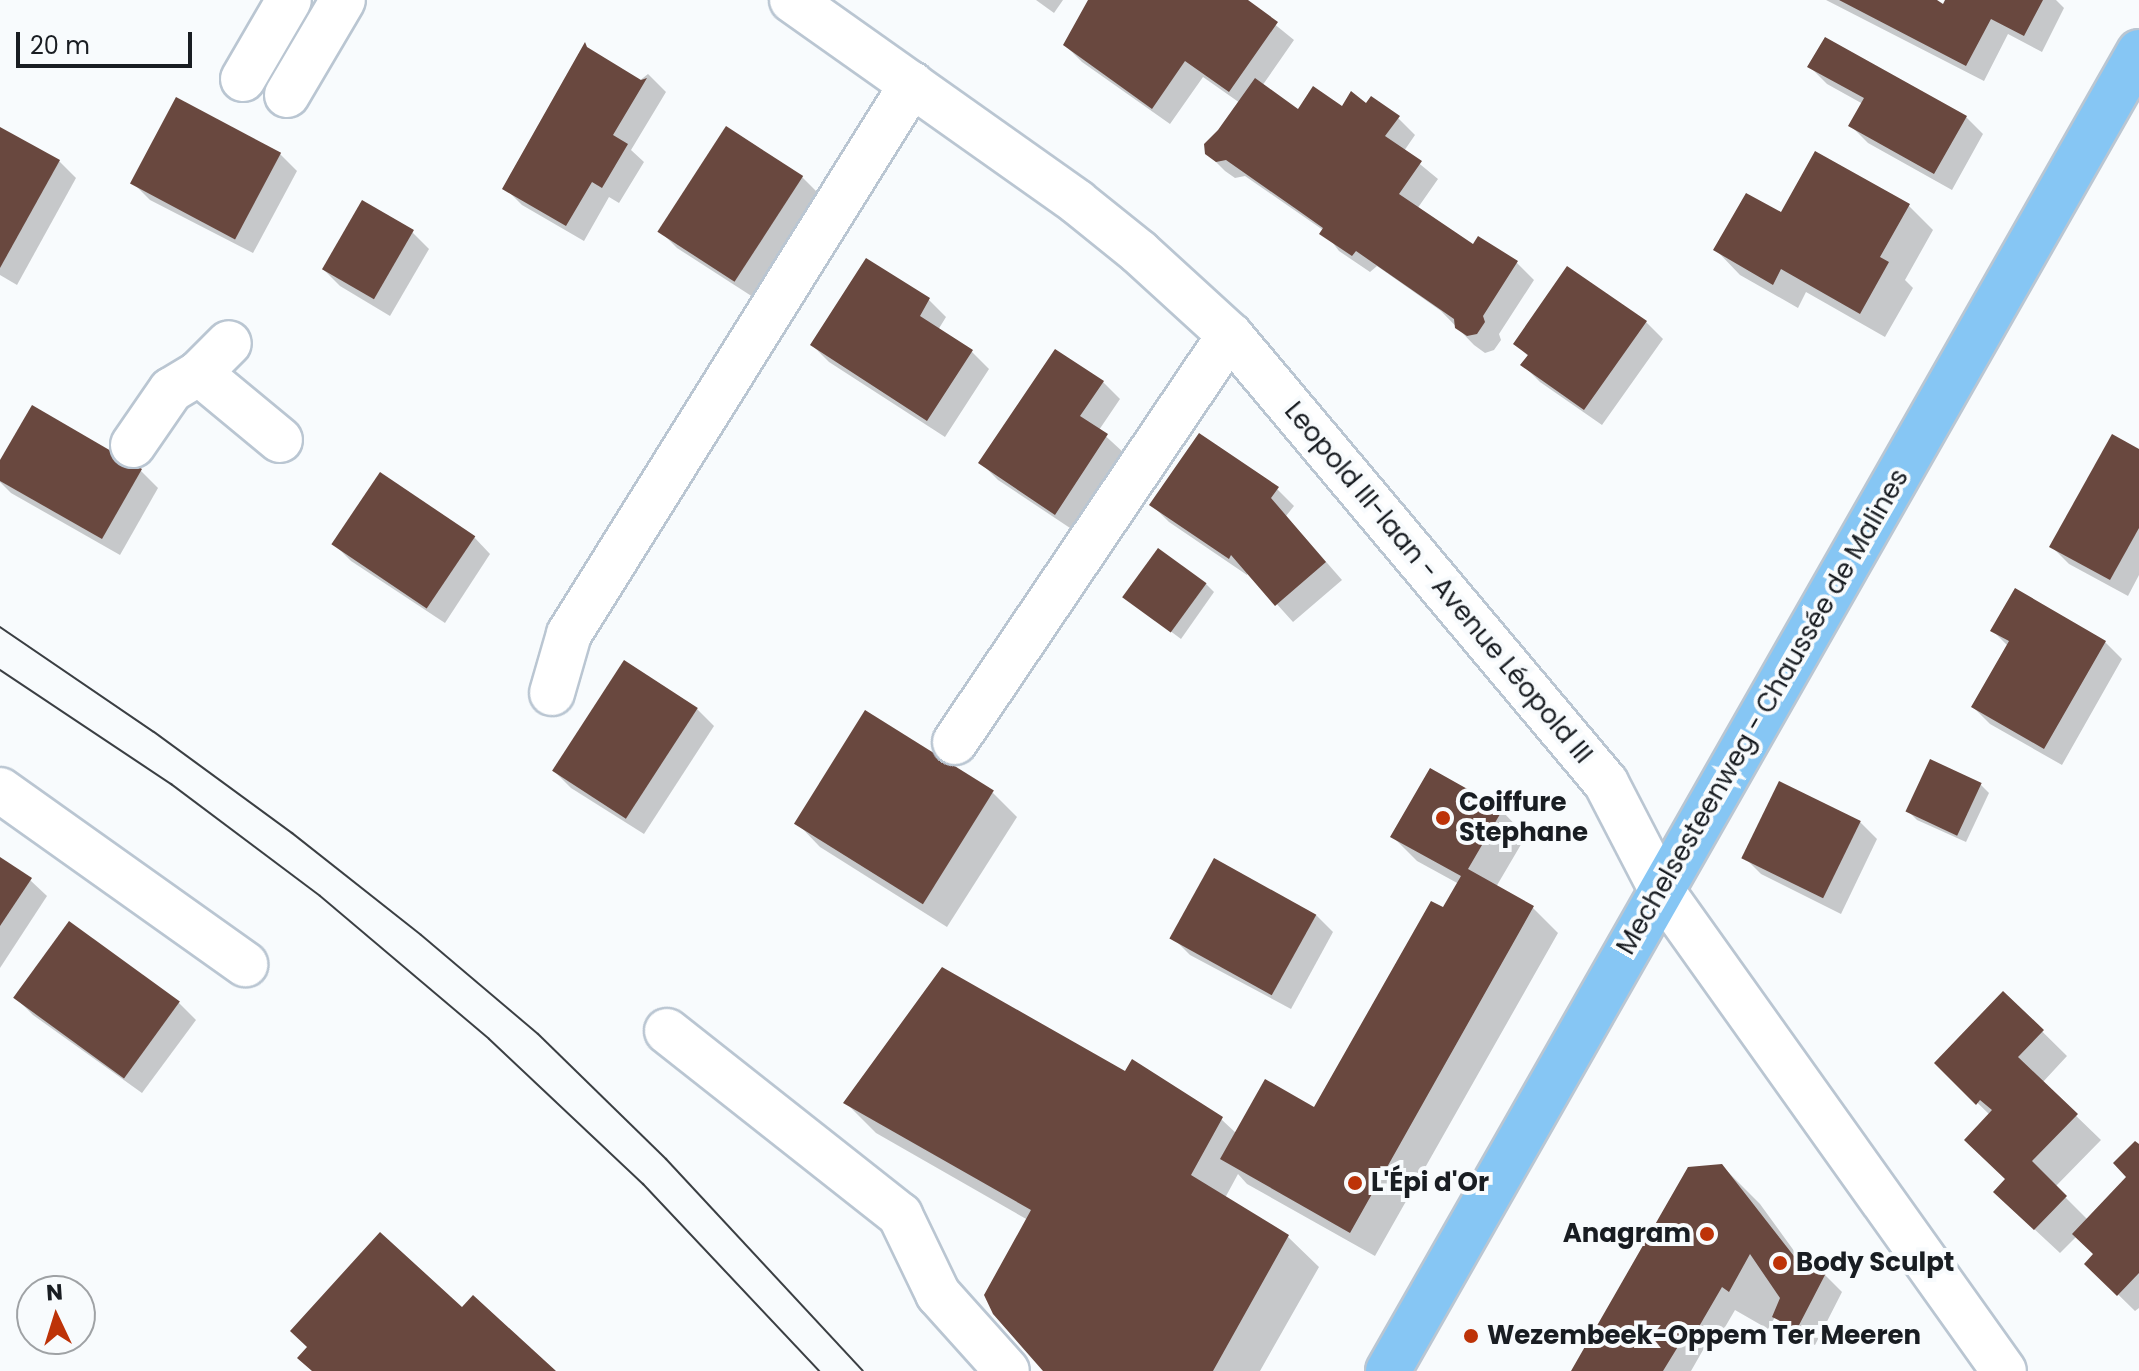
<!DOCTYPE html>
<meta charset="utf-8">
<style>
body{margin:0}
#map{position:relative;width:2139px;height:1371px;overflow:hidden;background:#f8fbfd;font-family:Poppins,sans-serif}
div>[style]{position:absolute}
.shadow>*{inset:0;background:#0003}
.building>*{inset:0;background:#69483f;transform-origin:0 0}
.roads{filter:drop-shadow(2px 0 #bac6d2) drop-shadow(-2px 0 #bac6d2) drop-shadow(0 2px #bac6d2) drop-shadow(0 -2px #bac6d2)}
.minor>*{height:44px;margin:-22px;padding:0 22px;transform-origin:22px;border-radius:22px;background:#fff}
.major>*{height:44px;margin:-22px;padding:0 22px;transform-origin:22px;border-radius:22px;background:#86c6f4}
.tram>*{height:2px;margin:-1px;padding:0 1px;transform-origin:1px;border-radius:1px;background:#3b3f43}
.dots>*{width:22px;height:22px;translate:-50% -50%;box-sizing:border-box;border:4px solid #f8fbfd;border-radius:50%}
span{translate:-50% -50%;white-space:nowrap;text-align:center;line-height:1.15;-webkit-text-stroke:8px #f8fbfd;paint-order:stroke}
.street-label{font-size:26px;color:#191d22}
.poi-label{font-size:26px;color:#191d22;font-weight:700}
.left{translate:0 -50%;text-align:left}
.right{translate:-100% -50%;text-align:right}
.north{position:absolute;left:16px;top:1275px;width:80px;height:80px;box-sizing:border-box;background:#f8fbfd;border:2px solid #9fa2a5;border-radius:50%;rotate:356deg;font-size:22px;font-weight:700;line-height:32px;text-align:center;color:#191d22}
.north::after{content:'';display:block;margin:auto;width:28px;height:36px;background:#bd3308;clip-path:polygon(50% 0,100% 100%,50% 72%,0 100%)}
.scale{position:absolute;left:16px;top:32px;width:176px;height:36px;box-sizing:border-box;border:4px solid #191d22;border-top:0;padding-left:10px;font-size:24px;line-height:28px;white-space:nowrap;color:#191d22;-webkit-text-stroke:6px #f8fbfd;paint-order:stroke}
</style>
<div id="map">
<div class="shadow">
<div style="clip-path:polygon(1036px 0,1063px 0,1054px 13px)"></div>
<div style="clip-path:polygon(1091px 0,1245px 0,1294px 40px,1262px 86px,1298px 111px,1367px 106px,1398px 118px,1415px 135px,1404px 151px,1438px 179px,1417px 209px,1473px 246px,1517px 263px,1534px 280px,1499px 334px,1501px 340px,1494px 350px,1485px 353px,1474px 345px,1441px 311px,1377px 266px,1370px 272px,1339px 251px,1323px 230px,1245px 176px,1235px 178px,1225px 171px,1207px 153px,1240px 103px,1203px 77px,1170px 124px,1082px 62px,1065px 45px)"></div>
<div style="clip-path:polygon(1826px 0,1932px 0,1944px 6px,1948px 0,2056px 0,2064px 8px,2042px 52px,2008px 34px,1984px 81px)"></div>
<div style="clip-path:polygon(1810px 67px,1966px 117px,1983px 134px,1952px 190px,1868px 143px,1851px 126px,1863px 104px,1827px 84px)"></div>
<div style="clip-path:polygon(648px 74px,666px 92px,631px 150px,644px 162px,619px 203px,609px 197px,584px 241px,522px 205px,505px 188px)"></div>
<div style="clip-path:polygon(0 129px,59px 161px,76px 178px,17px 285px,0 275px)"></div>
<div style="clip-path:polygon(280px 154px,297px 171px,253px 253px,150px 200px,133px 183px)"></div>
<div style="clip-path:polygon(1816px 154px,1909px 206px,1933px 230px,1905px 280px,1913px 288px,1885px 337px,1806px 292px,1798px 308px,1740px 275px,1716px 250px,1782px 215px)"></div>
<div style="clip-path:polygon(802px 177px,819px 194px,753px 297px,677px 248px,660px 231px)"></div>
<div style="clip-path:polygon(412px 232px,429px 249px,390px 316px,340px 286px,323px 269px)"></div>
<div style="clip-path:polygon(867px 260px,929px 300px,946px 317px,938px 330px,972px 352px,989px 369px,945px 437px,829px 362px,812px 345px)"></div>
<div style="clip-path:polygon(1646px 322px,1663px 339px,1602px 425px,1540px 382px,1523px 365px,1529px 357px,1516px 344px)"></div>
<div style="clip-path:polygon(1103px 382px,1120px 399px,1099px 430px,1124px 453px,1073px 530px,998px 480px,981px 463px)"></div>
<div style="clip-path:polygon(32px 408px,141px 471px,158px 488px,120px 555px,11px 493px,0 482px,0 464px)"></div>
<div style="clip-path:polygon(2139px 451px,2139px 575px,2128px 596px,2069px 564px,2052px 547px)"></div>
<div style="clip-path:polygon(1277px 489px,1294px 506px,1286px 516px,1342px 580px,1293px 622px,1248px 572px,1247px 575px,1169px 522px,1152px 505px)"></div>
<div style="clip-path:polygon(474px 537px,490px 554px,445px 623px,351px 561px,334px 544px)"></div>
<div style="clip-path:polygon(1206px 584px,1214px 592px,1181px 639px,1126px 598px)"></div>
<div style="clip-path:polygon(1993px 631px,2105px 642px,2122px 659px,2062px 765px,1990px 724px,1973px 707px,2008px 646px)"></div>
<div style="clip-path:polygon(697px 709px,714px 726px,644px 834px,571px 788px,554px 771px)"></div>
<div style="clip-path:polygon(1981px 785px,1989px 793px,1966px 842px,1917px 820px,1908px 811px)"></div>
<div style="clip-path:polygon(993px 793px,1017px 817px,947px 927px,820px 847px,796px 822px)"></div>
<div style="clip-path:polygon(1502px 811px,1526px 836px,1496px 887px,1533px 908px,1558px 933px,1375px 1256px,1247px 1184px,1238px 1174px,1225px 1198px,1288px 1237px,1319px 1267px,1260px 1371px,1045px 1371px,1028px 1220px,876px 1133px,846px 1103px,1126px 1073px,1221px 1119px,1237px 1134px,1315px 1109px,1459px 884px,1417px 861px,1393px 837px)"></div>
<div style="clip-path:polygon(1860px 822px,1877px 839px,1841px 914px,1761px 874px,1744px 857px)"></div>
<div style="clip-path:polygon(0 860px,30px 880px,47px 896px,0 968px)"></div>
<div style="clip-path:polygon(1316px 915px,1333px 932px,1291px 1009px,1190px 955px,1173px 938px)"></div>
<div style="clip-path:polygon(70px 924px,179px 1003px,196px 1020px,142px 1093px,33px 1015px,16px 998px)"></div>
<div style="clip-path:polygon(2003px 993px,2067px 1056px,2042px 1083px,2101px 1140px,2055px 1187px,2088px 1220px,2129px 1177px,2139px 1147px,2139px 1308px,2135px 1311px,2087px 1264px,2095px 1254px,2077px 1236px,2060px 1253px,2020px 1216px,1990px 1115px,1936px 1063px)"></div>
<div style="clip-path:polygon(1722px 1166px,1760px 1204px,1805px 1266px,1825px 1275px,1842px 1292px,1815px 1345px,1792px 1334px,1775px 1317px,1768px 1329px,1735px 1310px,1714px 1346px,1707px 1343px,1691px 1371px,1573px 1371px)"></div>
</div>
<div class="building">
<div style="clip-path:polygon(1088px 0,1248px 0,1278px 22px,1229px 92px,1185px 61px,1152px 109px,1063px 45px)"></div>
<div style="clip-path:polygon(1839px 0,1937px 0,1943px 4px,1945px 0,2043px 0,2024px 36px,1991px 19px,1966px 66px)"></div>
<div style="clip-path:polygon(1825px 37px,1967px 116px,1934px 174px,1848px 126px,1864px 98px,1807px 67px)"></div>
<div style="clip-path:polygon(585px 42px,587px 47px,641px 80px,647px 78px,613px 135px,628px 144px,602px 188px,592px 182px,566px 226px,502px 189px)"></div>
<div style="clip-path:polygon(1255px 78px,1298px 109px,1313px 86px,1342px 106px,1351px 91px,1366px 103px,1371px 96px,1400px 116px,1385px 136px,1422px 161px,1399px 194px,1473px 244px,1478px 236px,1518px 261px,1483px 316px,1485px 322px,1477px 334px,1467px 336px,1455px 328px,1454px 319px,1356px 251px,1352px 256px,1319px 234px,1323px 228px,1299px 211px,1226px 160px,1216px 162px,1205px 154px,1204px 144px,1218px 130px)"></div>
<div style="left:176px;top:97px;width:119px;height:98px;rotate:28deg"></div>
<div style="left:726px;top:126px;width:92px;height:126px;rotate:33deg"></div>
<div style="clip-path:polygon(0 127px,60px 160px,0 268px)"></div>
<div style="clip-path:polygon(1815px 151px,1910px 204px,1880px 257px,1889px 262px,1860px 314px,1781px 269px,1773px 285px,1713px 250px,1746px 193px,1781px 212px)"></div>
<div style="left:362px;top:200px;width:60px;height:80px;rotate:30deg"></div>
<div style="clip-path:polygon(866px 258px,930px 298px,920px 316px,973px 350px,927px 421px,810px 345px)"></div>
<div style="clip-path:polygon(1567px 266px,1647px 321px,1584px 410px,1520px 365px,1528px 355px,1513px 344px)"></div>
<div style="clip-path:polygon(1055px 349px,1104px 381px,1080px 416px,1108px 434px,1055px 515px,978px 463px)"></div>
<div style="clip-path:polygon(32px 405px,142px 469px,102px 539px,0 481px,0 460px)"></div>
<div style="clip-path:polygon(1199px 433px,1279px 487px,1271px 498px,1326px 562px,1275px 606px,1231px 555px,1229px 559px,1149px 505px)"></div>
<div style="clip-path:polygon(2112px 434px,2139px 449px,2139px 528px,2110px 580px,2049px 547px)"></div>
<div style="left:380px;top:472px;width:115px;height:87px;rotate:34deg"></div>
<div style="left:1158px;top:548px;width:60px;height:61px;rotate:36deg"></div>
<div style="clip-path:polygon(2015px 588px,2106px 641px,2044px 749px,1971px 707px,2009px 641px,1990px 631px)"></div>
<div style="left:624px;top:660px;width:88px;height:132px;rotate:33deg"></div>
<div style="left:865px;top:710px;width:152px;height:134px;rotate:32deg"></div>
<div style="left:1930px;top:759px;width:57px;height:58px;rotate:25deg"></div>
<div style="clip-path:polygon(1430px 768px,1503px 809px,1468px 869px,1534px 906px,1350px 1233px,1220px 1159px,1265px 1079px,1314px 1107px,1431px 901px,1443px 907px,1461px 876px,1390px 837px)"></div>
<div style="left:1779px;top:781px;width:91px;height:86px;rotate:26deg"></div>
<div style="clip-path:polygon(0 857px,32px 878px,0 926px)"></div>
<div style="left:1214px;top:858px;width:117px;height:92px;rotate:29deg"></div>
<div style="left:69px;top:921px;width:137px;height:95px;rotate:36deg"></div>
<div style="clip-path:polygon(942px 967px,1125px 1071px,1132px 1059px,1223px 1117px,1191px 1175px,1289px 1235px,1213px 1371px,1043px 1371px,993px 1314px,984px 1295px,1031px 1210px,843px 1103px)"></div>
<div style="clip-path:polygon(2003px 991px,2044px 1030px,2018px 1057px,2078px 1114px,2032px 1161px,2067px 1196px,2034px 1230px,1993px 1192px,2005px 1179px,1964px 1140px,1992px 1110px,1980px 1100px,1976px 1105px,1934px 1063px)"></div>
<div style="clip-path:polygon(2135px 1141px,2139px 1144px,2139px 1273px,2117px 1296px,2084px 1264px,2093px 1254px,2072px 1234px,2126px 1177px,2113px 1163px)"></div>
<div style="clip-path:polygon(1722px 1164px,1797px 1260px,1826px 1273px,1797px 1329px,1772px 1317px,1780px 1298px,1750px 1254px,1729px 1292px,1722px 1287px,1697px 1330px,1690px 1327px,1663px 1371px,1571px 1371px,1688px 1167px)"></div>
<div style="clip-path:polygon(380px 1232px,462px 1307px,473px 1295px,556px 1371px,312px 1371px,297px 1358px,307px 1347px,290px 1331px)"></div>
</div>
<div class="roads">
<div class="minor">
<div style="left:792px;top:0;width:349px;rotate:35.3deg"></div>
<div style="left:1077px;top:202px;width:80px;rotate:38.9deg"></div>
<div style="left:1139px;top:252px;width:123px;rotate:42.4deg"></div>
<div style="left:1230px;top:335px;width:585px;rotate:49.99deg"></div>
<div style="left:1606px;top:783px;width:122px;rotate:62.6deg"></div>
<div style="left:1662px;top:891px;width:589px;rotate:54.53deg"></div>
<div style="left:243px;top:79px;width:91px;rotate:-59.8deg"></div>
<div style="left:287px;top:95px;width:110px;rotate:-59.5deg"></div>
<div style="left:199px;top:373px;width:105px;rotate:39.6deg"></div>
<div style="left:133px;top:445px;width:67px;rotate:-55.4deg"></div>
<div style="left:171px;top:390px;width:33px;rotate:-31deg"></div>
<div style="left:199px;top:373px;width:42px;rotate:-45deg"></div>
<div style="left:552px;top:693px;width:61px;rotate:-73.9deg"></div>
<div style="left:569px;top:634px;width:648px;rotate:-58.05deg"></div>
<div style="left:955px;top:742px;width:491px;rotate:-56deg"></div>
<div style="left:0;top:790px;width:301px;rotate:35.4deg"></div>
<div style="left:667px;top:1031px;width:297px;rotate:38.3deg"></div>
<div style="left:900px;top:1215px;width:88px;rotate:64.3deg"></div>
<div style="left:938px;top:1294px;width:103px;rotate:48.1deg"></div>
</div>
<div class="major">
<div style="left:1388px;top:1371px;width:1518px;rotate:-60.34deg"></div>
</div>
</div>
<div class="tram">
<div style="left:0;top:627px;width:186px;rotate:34.3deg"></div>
<div style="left:154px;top:732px;width:171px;rotate:36.2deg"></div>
<div style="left:292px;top:833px;width:164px;rotate:38.3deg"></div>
<div style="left:421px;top:935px;width:153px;rotate:40.2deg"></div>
<div style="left:538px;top:1034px;width:179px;rotate:44.3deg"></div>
<div style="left:666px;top:1159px;width:289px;rotate:47.1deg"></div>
<div style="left:0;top:670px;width:206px;rotate:33.7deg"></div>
<div style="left:171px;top:784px;width:186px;rotate:36.9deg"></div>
<div style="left:320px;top:896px;width:221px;rotate:40.2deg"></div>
<div style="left:489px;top:1039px;width:212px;rotate:43.3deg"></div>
<div style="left:643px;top:1184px;width:257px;rotate:46.7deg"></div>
</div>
<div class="dots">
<div style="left:1443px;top:818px;background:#bd3308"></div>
<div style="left:1355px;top:1183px;background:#bd3308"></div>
<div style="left:1707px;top:1234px;background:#bd3308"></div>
<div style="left:1780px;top:1263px;background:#bd3308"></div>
<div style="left:1471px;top:1336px;background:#bd3308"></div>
</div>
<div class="street-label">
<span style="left:1438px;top:583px;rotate:50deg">Leopold III-laan - Avenue Léopold III</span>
<span style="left:1763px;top:712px;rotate:-60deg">Mechelsesteenweg - Chaussée de Malines</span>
</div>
<div class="poi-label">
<span class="left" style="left:1459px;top:818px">Coiffure<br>Stephane</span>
<span class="left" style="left:1371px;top:1183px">L'Épi d'Or</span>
<span class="right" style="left:1691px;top:1234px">Anagram</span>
<span class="left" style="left:1796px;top:1263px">Body Sculpt</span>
<span class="left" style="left:1487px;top:1336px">Wezembeek-Oppem Ter Meeren</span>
</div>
<div class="north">N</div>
<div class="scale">20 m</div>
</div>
